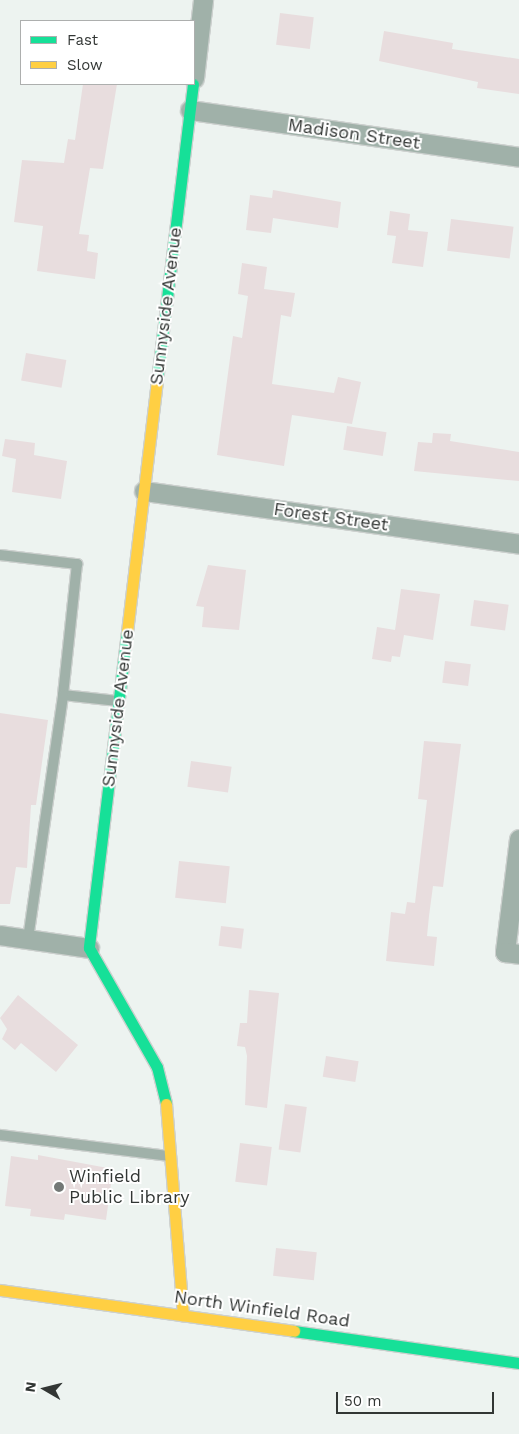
<!DOCTYPE html>
<style>
body{margin:0}
#map{position:relative;width:519px;height:1434px;overflow:hidden;background:#edf3f0;font-family:"Work Sans",sans-serif}
div>[style]{position:absolute}
.building>*{inset:0;background:#e8ddde;transform-origin:0 0}
.roads{filter:drop-shadow(1px 0 #ccd0ce) drop-shadow(-1px 0 #ccd0ce) drop-shadow(0 1px #ccd0ce) drop-shadow(0 -1px #ccd0ce)}
.lane>*{height:10px;margin:-5px;padding:0 5px;transform-origin:5px;border-radius:5px;background:#a0b1a9}
.street>*{height:19px;margin:-9.5px;padding:0 9.5px;transform-origin:9.5px;border-radius:9.5px;background:#a0b1a9}
.fast>*{height:11px;margin:-5.5px;padding:0 5.5px;transform-origin:5.5px;border-radius:5.5px;background:#16e098}
.slow>*{height:11px;margin:-5.5px;padding:0 5.5px;transform-origin:5.5px;border-radius:5.5px;background:#ffcf43}
.dots>*{width:14px;height:14px;translate:-50% -50%;box-sizing:border-box;border:2px solid #fff;border-radius:50%}
span{translate:-50% -50%;white-space:nowrap;text-align:center;line-height:1.15;-webkit-text-stroke:4px #fff;paint-order:stroke}
.street-label{font-size:18px;color:#323634}
.poi-label{font-size:18px;color:#323634}
.left{translate:0 -50%;text-align:left}
.legend{position:absolute;left:20px;top:20px;width:175px;height:65px;box-sizing:border-box;background:#fff;border:1px solid #adafae;margin:0;padding:6px 9px;list-style:none;font-size:15px;color:#323634}
.legend li{display:flex;align-items:center;gap:10px;height:25px}
.legend b{width:25px;border:1px solid #adafae}
.north{position:absolute;left:20px;top:1364px;width:50px;height:50px;-webkit-text-stroke:4px #fff;paint-order:stroke;rotate:278deg;font-size:14px;font-weight:700;line-height:20px;text-align:center;color:#323634}
.north::after{content:'';display:block;margin:auto;width:18px;height:22px;background:#323634;clip-path:polygon(50% 0,100% 100%,50% 72%,0 100%)}
.scale{position:absolute;left:336px;top:1392px;width:158px;height:22px;box-sizing:border-box;border:2px solid #323634;border-top:0;padding-left:6px;font-size:15px;line-height:18px;white-space:nowrap;color:#323634;-webkit-text-stroke:4px #fff;paint-order:stroke}
</style>
<div id="map">
<div class="building">
<div style="left:280px;top:13px;width:34px;height:32px;rotate:7deg"></div>
<div style="clip-path:polygon(384px 31px,453px 43px,452px 49px,519px 59px,519px 94px,477px 88px,478px 82px,379px 61px)"></div>
<div style="clip-path:polygon(83px 84px,117px 84px,103px 169px,90px 168px,79px 234px,89px 235px,87px 251px,98px 253px,95px 279px,37px 271px,43px 226px,14px 222px,22px 160px,64px 163px,68px 139px,75px 140px)"></div>
<div style="clip-path:polygon(273px 190px,341px 202px,338px 228px,273px 218px,271px 233px,246px 230px,250px 195px,272px 198px)"></div>
<div style="clip-path:polygon(390px 211px,410px 214px,408px 230px,428px 232px,423px 267px,392px 263px,396px 236px,387px 235px)"></div>
<div style="left:451px;top:219px;width:63px;height:32px;rotate:7deg"></div>
<div style="clip-path:polygon(242px 263px,267px 267px,264px 289px,295px 293px,291px 317px,281px 315px,272px 384px,334px 393px,338px 377px,361px 382px,352px 424px,292px 415px,284px 466px,217px 455px,233px 336px,242px 338px,248px 296px,238px 294px)"></div>
<div style="left:26px;top:353px;width:41px;height:28px;rotate:10deg"></div>
<div style="left:347px;top:426px;width:40px;height:24px;rotate:9deg"></div>
<div style="clip-path:polygon(433px 433px,451px 434px,450px 441px,519px 452px,519px 481px,414px 471px,418px 442px,432px 443px)"></div>
<div style="clip-path:polygon(5px 439px,35px 443px,34px 455px,67px 461px,61px 499px,12px 492px,16px 459px,2px 456px)"></div>
<div style="clip-path:polygon(208px 565px,246px 570px,239px 630px,202px 627px,204px 607px,196px 606px)"></div>
<div style="clip-path:polygon(401px 589px,440px 594px,433px 640px,404px 635px,400px 657px,392px 656px,391px 662px,372px 659px,377px 627px,395px 630px)"></div>
<div style="left:474px;top:600px;width:35px;height:26px;rotate:8deg"></div>
<div style="left:445px;top:661px;width:26px;height:22px;rotate:7deg"></div>
<div style="clip-path:polygon(0 713px,48px 720px,36px 805px,31px 805px,27px 868px,16px 867px,10px 904px,0 904px)"></div>
<div style="clip-path:polygon(424px 741px,461px 744px,443px 887px,433px 886px,429px 916px,427px 936px,437px 937px,434px 966px,386px 961px,391px 912px,405px 914px,407px 902px,415px 903px,427px 800px,418px 799px)"></div>
<div style="left:191px;top:761px;width:41px;height:26px;rotate:8deg"></div>
<div style="left:179px;top:861px;width:51px;height:37px;rotate:6deg"></div>
<div style="left:221px;top:926px;width:23px;height:20px;rotate:7deg"></div>
<div style="clip-path:polygon(249px 990px,279px 993px,267px 1108px,245px 1105px,247px 1056px,245px 1047px,237px 1046px,240px 1023px,247px 1023px)"></div>
<div style="clip-path:polygon(18px 995px,78px 1045px,56px 1072px,21px 1043px,15px 1050px,2px 1039px,7px 1029px,0 1018px)"></div>
<div style="left:326px;top:1056px;width:33px;height:21px;rotate:9deg"></div>
<div style="left:285px;top:1104px;width:22px;height:46px;rotate:8deg"></div>
<div style="left:240px;top:1143px;width:32px;height:39px;rotate:7deg"></div>
<div style="clip-path:polygon(38px 1155px,113px 1169px,106px 1220px,65px 1214px,64px 1220px,30px 1216px,31px 1209px,5px 1206px,11px 1156px,38px 1160px)"></div>
<div style="left:276px;top:1248px;width:41px;height:28px;rotate:6deg"></div>
</div>
<div class="roads">
<div class="lane">
<div style="left:0;top:555px;width:78px;rotate:6.7deg"></div>
<div style="left:77px;top:564px;width:132px;rotate:96.1deg"></div>
<div style="left:63px;top:695px;width:55px;rotate:6.2deg"></div>
<div style="left:28px;top:939px;width:246px;rotate:-81.8deg"></div>
<div style="left:0;top:1135px;width:170px;rotate:7.1deg"></div>
</div>
<div class="street">
<div style="left:194px;top:78px;width:79px;rotate:-83.4deg"></div>
<div style="left:190px;top:110px;width:332px;rotate:8.1deg"></div>
<div style="left:144px;top:491px;width:379px;rotate:8deg"></div>
<div style="left:519px;top:839px;width:114px;rotate:97.1deg"></div>
<div style="left:505px;top:952px;width:14px;rotate:8deg"></div>
<div style="left:0;top:935px;width:90px;rotate:8.3deg"></div>
</div>
<div class="fast">
<div style="left:157px;top:381px;width:299px;rotate:-83.1deg"></div>
<div style="left:127px;top:632px;width:318px;rotate:96.9deg"></div>
<div style="left:89px;top:948px;width:137px;rotate:60.3deg"></div>
<div style="left:157px;top:1067px;width:38px;rotate:76deg"></div>
<div style="left:294px;top:1331px;width:227px;rotate:8.1deg"></div>
</div>
<div class="slow">
<div style="left:127px;top:632px;width:253px;rotate:-83.2deg"></div>
<div style="left:166px;top:1104px;width:212px;rotate:85.4deg"></div>
<div style="left:0;top:1290px;width:297px;rotate:7.9deg"></div>
</div>
</div>
<div class="dots">
<div style="left:59px;top:1187px;background:#737876"></div>
</div>
<div class="street-label">
<span style="left:354px;top:134px;rotate:8deg">Madison Street</span>
<span style="left:166px;top:306px;rotate:-83deg">Sunnyside Avenue</span>
<span style="left:331px;top:517px;rotate:8deg">Forest Street</span>
<span style="left:118px;top:708px;rotate:-83deg">Sunnyside Avenue</span>
<span style="left:262px;top:1309px;rotate:8deg">North Winfield Road</span>
</div>
<div class="poi-label">
<span class="left" style="left:69px;top:1187px">Winfield<br>Public Library</span>
</div>
<ul class="legend">
<li><b style="height:6px;background:#16e098"></b>Fast</li>
<li><b style="height:6px;background:#ffcf43"></b>Slow</li>
</ul>
<div class="north">N</div>
<div class="scale">50 m</div>
</div>
